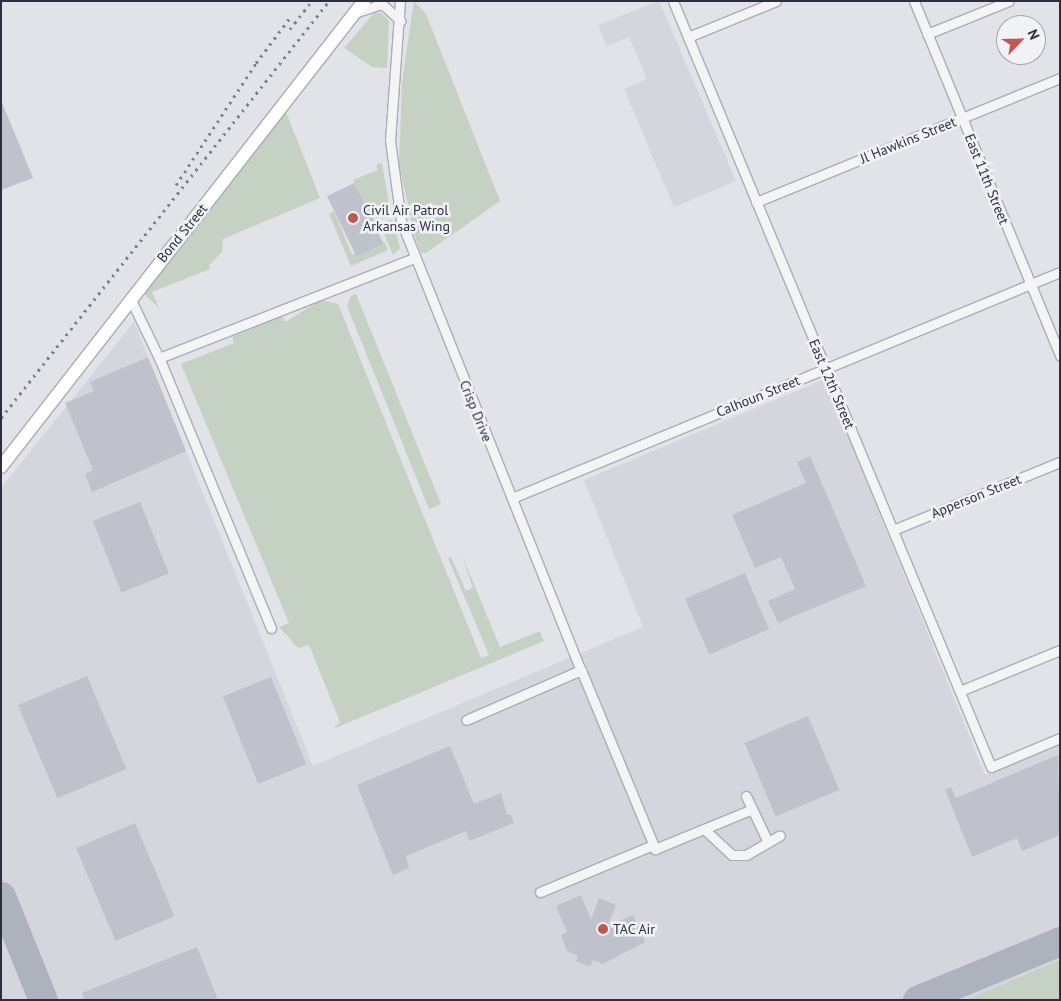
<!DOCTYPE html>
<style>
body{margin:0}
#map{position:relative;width:1061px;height:1001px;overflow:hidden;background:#e1e3e8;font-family:"PT Sans",sans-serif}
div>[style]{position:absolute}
.built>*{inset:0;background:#d4d5dd}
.green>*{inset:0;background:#c4d1c3}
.taxiway>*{height:29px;margin:-14.5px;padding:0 14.5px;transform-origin:14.5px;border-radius:14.5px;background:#aeb2bc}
.building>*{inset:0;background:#bfc1cb;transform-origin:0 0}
.roads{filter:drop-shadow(1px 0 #aaadb5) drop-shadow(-1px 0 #aaadb5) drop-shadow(0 1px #aaadb5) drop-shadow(0 -1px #aaadb5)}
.street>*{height:9px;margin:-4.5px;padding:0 4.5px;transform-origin:4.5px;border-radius:4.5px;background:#f4f4f7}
.secondary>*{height:12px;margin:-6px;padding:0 6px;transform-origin:6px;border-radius:6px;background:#fff}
.rail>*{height:3px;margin-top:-1.5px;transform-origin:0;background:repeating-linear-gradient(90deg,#7c8090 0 2.5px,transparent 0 7.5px)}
.dots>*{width:14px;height:14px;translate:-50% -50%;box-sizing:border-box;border:2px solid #f1f2f6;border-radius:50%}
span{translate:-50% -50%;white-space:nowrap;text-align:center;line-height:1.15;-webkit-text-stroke:5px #f1f2f6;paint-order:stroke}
.street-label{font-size:14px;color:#2b2f3e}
.poi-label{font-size:14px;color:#2b2f3e}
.left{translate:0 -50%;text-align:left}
.frame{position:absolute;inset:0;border:2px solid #2b2f3e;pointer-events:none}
.north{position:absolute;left:996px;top:15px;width:50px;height:50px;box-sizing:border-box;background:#f1f2f6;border:1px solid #a2a4ac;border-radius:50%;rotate:66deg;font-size:14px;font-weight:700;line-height:20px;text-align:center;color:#2b2f3e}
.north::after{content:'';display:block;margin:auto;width:18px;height:22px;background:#c15753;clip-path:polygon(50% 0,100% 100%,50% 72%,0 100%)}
</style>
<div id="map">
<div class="built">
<div style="clip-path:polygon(659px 1px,736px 181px,674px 207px,624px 89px,647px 79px,629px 37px,607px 46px,598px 25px)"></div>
<div style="clip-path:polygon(134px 322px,313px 766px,643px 627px,584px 480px,825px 379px,985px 775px,1060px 743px,1060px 1000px,1px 1000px,1px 488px)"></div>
</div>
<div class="green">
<div style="clip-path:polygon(414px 1px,426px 14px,500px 201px,426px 253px,421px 253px,415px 237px,399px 164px,402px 82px)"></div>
<div style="clip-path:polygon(374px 13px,381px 13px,389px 21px,387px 68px,372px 67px,344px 48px)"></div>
<div style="clip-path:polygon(286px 112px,320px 198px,223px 239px,222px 252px,209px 265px,210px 269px,152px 292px,159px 308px,143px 293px)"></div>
<div style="clip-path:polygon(382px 163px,391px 216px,382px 219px,376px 210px,380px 220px,371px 224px,353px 180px,378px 170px,376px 165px)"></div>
<div style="clip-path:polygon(334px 211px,352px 255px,384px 242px,388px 250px,351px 266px,329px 214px)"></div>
<div style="clip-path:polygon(392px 219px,400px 248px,393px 255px,380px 224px)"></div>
<div style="clip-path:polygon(356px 294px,441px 504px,429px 509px,347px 306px,351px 296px)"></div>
<div style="clip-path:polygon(321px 300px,338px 304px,481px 658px,489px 655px,448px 558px,451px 557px,466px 591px,473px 588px,461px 553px,500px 647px,540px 631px,544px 641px,333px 729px,340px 722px,309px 645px,298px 648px,279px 627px,289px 623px,181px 364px,234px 343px,232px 337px,282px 316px,285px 322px)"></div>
<div style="clip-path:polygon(1060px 960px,1060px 1000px,966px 1000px)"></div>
</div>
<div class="taxiway">
<div style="left:1px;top:896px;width:112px;rotate:68deg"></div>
<div style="left:917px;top:1000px;width:155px;rotate:-22.4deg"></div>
</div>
<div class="building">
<div style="clip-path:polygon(1px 100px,33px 178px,1px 190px)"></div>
<div style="left:354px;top:183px;width:67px;height:30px;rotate:64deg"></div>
<div style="clip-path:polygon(148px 357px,186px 451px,92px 492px,85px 474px,93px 470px,65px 403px,94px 391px,90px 382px)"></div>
<div style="clip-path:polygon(810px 456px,866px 586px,778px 623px,768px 601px,795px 589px,781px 557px,755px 568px,732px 515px,806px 483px,797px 462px)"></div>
<div style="left:140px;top:502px;width:77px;height:51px;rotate:68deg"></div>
<div style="left:745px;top:573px;width:61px;height:65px;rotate:67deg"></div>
<div style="left:87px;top:676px;width:101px;height:75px;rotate:67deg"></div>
<div style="left:271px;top:677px;width:94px;height:52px;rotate:68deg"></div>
<div style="left:808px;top:716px;width:80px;height:69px;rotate:67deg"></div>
<div style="clip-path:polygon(450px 746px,474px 804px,501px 793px,507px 815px,510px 814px,514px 823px,469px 841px,466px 831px,406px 856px,409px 868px,393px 875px,357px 785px)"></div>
<div style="clip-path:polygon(1058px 755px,1060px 835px,1022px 851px,1017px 838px,972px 857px,945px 790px,951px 787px,956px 798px)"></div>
<div style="left:135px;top:823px;width:101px;height:64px;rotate:67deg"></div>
<div style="clip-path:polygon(581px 895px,591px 920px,599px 898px,616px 905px,607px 927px,633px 915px,645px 942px,603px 964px,593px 960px,590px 967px,576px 961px,578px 956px,567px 951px,561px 935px,567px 932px,556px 906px)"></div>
<div style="clip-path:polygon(197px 947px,218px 1000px,85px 1000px,82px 993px)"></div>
</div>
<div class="roads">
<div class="street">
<div style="left:400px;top:1px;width:139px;rotate:94.1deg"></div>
<div style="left:390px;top:140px;width:82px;rotate:82.3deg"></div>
<div style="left:401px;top:221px;width:484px;rotate:68.2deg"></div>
<div style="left:581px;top:670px;width:125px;rotate:156.5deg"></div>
<div style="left:673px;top:1px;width:829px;rotate:67.45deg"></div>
<div style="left:991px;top:767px;width:75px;rotate:-22.8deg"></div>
<div style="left:914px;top:1px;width:384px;rotate:67.6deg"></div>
<div style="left:357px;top:12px;width:26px;rotate:-18deg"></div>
<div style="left:382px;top:4px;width:25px;rotate:42deg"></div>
<div style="left:927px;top:34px;width:88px;rotate:-21.9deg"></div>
<div style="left:688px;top:37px;width:95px;rotate:-22.2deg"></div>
<div style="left:756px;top:202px;width:328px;rotate:-22.2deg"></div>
<div style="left:130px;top:298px;width:67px;rotate:64.2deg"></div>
<div style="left:512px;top:498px;width:593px;rotate:-22.41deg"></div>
<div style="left:893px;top:530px;width:180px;rotate:-22.2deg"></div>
<div style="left:271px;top:628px;width:292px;rotate:-112.5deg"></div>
<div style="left:159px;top:358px;width:274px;rotate:-21.4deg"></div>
<div style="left:581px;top:670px;width:194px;rotate:67.5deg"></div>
<div style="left:655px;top:849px;width:103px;rotate:-22.3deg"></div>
<div style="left:960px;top:691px;width:108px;rotate:-22.3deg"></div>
<div style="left:746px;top:796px;width:49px;rotate:64.5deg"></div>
<div style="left:704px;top:829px;width:38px;rotate:43deg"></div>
<div style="left:732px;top:855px;width:14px"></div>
<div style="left:746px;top:855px;width:39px;rotate:-30deg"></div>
<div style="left:540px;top:892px;width:122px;rotate:-22.6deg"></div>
</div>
<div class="secondary">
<div style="left:1px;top:467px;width:591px;rotate:-52.08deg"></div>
</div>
</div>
<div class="rail">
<div style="left:290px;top:29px;width:36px;rotate:-52deg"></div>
<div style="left:176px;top:185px;width:146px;rotate:-56.7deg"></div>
<div style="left:256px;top:63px;width:60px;rotate:-53.1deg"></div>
<div style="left:1px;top:418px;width:531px;rotate:-51.81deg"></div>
</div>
<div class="dots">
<div style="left:353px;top:218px;background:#c15753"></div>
<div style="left:603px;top:929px;background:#c15753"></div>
</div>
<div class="street-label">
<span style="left:908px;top:140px;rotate:-22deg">Jl Hawkins Street</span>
<span style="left:987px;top:179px;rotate:68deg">East 11th Street</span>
<span style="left:182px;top:233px;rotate:-51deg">Bond Street</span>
<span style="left:832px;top:384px;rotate:67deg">East 12th Street</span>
<span style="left:758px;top:396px;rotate:-22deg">Calhoun Street</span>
<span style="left:476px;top:411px;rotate:68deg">Crisp Drive</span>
<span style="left:976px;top:496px;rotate:-22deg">Apperson Street</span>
</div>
<div class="poi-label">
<span class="left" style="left:363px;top:218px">Civil Air Patrol<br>Arkansas Wing</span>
<span class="left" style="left:613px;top:929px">TAC Air</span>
</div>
<div class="frame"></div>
<div class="north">N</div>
</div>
